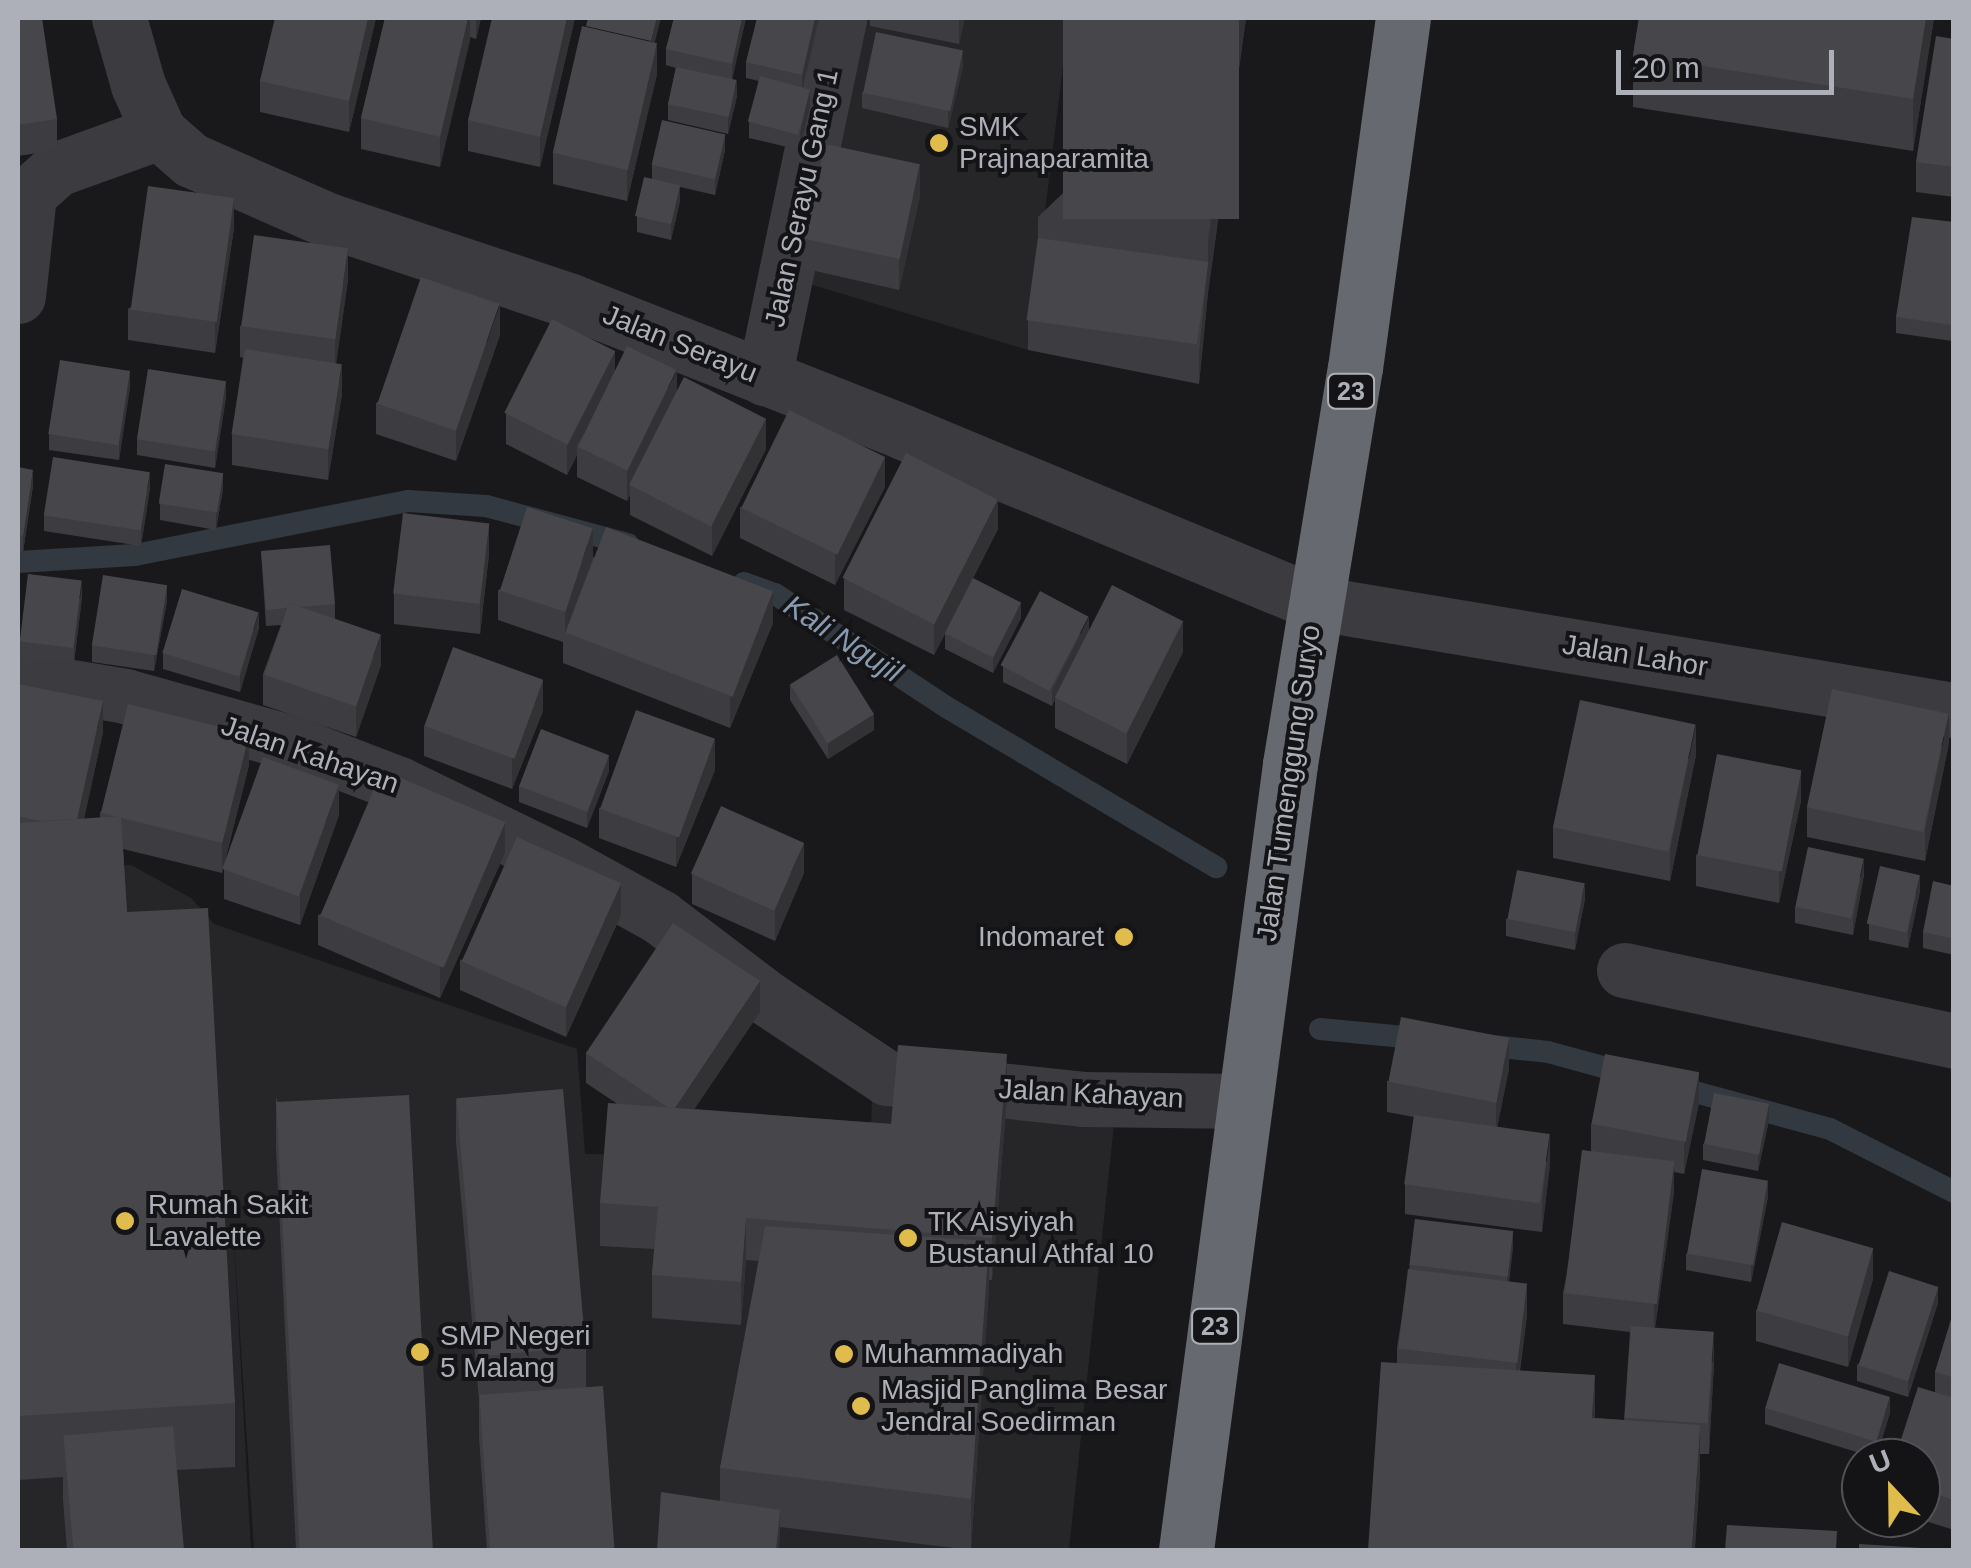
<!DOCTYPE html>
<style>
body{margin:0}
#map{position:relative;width:1971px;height:1568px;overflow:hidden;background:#19191b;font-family:Arial,sans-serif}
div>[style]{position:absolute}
.built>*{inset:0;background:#262528}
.stream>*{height:22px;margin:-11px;padding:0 11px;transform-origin:11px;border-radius:11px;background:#323940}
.minor>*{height:55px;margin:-27.5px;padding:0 27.5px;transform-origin:27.5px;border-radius:27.5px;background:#3b3b40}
.highway>*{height:55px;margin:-27.5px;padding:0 27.5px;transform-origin:27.5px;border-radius:27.5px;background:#676970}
.wall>*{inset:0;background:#3d3c40}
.shaded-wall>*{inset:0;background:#323134}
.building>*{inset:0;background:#47464b;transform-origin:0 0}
.dots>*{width:28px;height:28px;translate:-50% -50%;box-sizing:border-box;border:5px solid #141416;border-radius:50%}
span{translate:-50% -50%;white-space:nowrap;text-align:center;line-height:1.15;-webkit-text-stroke:8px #141416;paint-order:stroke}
.shield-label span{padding:2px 8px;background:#141416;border:2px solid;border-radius:8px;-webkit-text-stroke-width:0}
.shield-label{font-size:25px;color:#adb0b9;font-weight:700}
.poi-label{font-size:28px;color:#adb0b9}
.left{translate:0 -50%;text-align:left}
.right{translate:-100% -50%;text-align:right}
.street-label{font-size:28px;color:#adb0b9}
.water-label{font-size:30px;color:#889ab0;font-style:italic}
.frame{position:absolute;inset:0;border:20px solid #adb0b9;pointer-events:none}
.north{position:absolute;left:1841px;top:1438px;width:100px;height:100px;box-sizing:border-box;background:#141416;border:2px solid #515257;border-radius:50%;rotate:338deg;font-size:28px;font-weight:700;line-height:40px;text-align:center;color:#adb0b9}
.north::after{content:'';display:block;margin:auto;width:35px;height:45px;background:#e0bc4c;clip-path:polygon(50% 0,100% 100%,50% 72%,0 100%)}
.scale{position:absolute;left:1616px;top:50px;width:218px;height:45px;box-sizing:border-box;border:5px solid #adb0b9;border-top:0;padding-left:12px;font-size:30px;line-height:35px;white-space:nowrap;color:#adb0b9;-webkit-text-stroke:8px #141416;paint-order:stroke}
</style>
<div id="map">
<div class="built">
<div style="clip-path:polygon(843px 18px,1069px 18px,1028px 350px,803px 282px)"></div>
<div style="clip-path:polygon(131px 865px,191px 898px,214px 924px,577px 1049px,585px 1154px,870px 1158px,872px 1097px,1115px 1115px,1069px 1550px,254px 1550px,233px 1225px,251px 1550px,18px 1550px,18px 869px)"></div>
</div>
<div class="stream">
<div style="left:18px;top:562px;width:117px;rotate:-3.4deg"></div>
<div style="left:135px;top:555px;width:278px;rotate:-11.2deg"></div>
<div style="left:408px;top:501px;width:78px;rotate:3.7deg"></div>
<div style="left:486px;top:506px;width:147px;rotate:15deg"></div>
<div style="left:744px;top:583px;width:33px;rotate:20deg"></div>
<div style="left:775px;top:594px;width:207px;rotate:33.4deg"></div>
<div style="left:948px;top:708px;width:312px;rotate:30.7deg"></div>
<div style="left:1320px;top:1029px;width:106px;rotate:5.4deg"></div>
<div style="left:1483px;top:1045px;width:65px;rotate:6.1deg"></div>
<div style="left:1548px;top:1052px;width:87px;rotate:15.3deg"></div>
<div style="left:1673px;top:1086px;width:163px;rotate:15.3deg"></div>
<div style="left:1830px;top:1129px;width:139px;rotate:26.9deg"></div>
</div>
<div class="minor">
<div style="left:119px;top:18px;width:70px;rotate:74.2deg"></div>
<div style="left:138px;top:85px;width:51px;rotate:65.9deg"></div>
<div style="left:159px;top:132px;width:43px;rotate:41.2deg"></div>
<div style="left:191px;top:160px;width:150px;rotate:23.7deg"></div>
<div style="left:328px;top:220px;width:256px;rotate:18.4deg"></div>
<div style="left:571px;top:301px;width:357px;rotate:21.5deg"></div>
<div style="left:903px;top:432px;width:447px;rotate:22.5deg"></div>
<div style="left:1316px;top:603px;width:647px;rotate:9.52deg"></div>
<div style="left:18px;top:296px;width:103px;rotate:-83.8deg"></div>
<div style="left:29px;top:194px;width:38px;rotate:-42deg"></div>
<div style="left:57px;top:169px;width:109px;rotate:-19.9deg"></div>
<div style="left:764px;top:378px;width:368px;rotate:-78.2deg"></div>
<div style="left:18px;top:678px;width:109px;rotate:9.5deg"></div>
<div style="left:125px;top:696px;width:173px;rotate:15.7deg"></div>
<div style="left:292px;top:743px;width:115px;rotate:21deg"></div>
<div style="left:399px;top:784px;width:183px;rotate:25.9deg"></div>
<div style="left:564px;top:864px;width:110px;rotate:28.9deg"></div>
<div style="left:660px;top:917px;width:136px;rotate:37.2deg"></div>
<div style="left:768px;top:999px;width:143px;rotate:33.6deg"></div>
<div style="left:887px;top:1078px;width:197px;rotate:6.1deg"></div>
<div style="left:1083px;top:1099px;width:162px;rotate:0.7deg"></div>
<div style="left:1624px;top:970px;width:338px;rotate:12.1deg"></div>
</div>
<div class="highway">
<div style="left:1186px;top:1550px;width:793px;rotate:-82.46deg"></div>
<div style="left:1290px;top:764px;width:401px;rotate:-80.7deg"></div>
<div style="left:1355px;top:368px;width:353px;rotate:-82.2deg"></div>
</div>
<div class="wall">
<div style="clip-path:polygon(18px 18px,57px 119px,57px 150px,18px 156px)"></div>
<div style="clip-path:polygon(275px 18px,376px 18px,349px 132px,260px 112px,260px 81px)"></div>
<div style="clip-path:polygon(385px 18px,481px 18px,476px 39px,470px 37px,440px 167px,361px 149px,361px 118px)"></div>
<div style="clip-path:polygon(575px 18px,540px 167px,468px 151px,468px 120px)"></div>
<div style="clip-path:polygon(674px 18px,746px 18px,732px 79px,737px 96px,728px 134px,668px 120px,668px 104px,676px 68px,666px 65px,666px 49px)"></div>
<div style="clip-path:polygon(819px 18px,803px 87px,810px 105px,800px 150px,749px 138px,749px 122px,759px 81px,746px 78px,746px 62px)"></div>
<div style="clip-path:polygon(870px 18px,965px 18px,959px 44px,870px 26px)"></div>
<div style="clip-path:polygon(1246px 18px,1208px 293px,1199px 384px,1028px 350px,1028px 320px,1038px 238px,1038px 217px)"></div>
<div style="clip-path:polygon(1639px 18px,1934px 18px,1913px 151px,1633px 107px,1633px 55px)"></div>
<div style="clip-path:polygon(1954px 39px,1954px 197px,1916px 192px,1916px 162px)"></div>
<div style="clip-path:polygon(655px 43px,657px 74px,627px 201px,553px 184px,553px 153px)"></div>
<div style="clip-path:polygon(963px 67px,948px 128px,862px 108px,862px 92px)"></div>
<div style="clip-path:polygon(725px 150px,715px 195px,680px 187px,680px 201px,671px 240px,637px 232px,637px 216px,652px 179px,652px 165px)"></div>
<div style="clip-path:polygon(920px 196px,899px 290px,802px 268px,802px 238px)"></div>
<div style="clip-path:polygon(1954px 222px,1954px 331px,1952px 341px,1896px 333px,1896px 317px)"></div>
<div style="clip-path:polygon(234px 228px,215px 353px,128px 340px,128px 309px)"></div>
<div style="clip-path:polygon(348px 280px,336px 363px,342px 394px,328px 480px,232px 465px,232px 434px,243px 358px,240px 357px,240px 326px)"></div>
<div style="clip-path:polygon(500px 335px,456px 461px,376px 434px,376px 403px)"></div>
<div style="clip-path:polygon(615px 371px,677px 391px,766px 449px,712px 556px,630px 515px,630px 495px,627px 501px,577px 477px,577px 455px,567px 475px,506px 444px,506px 413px)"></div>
<div style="clip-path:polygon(130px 387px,119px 460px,49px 450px,49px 434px)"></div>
<div style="clip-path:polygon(226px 397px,215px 468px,137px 455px,137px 439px)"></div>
<div style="clip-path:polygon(18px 467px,33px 486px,23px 552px,18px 551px)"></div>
<div style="clip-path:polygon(885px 487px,835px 585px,740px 538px,740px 507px)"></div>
<div style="clip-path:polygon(150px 488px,141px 546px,44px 531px,44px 515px)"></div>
<div style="clip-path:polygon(223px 489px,216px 530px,160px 520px,160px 504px)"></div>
<div style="clip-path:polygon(998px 529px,973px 578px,1021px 618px,993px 673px,945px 649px,945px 634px,934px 655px,844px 610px,844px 579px)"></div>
<div style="clip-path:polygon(261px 551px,335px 604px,335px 619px,381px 665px,356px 737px,263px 705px,263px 674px,281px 625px,266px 626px)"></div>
<div style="clip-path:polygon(489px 554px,480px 634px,394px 624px,394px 593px)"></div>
<div style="clip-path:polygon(593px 557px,773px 623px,730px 728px,563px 663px,563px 642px,498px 620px,498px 590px)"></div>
<div style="clip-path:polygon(82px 597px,74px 663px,20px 658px,20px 642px)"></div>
<div style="clip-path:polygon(167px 601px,154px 671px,92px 662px,92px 645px)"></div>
<div style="clip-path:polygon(259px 628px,240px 692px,163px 669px,163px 653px)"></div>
<div style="clip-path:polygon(1089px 630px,1183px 652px,1127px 764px,1055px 728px,1055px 699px,1052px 706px,1003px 682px,1003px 666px)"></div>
<div style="clip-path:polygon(18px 684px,103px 732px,84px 819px,100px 818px,100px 812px,249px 765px,222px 873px,123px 849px,127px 912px,235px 1403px,235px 1467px,177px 1470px,184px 1550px,67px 1550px,63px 1500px,63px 1477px,18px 1480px)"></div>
<div style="clip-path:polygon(790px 684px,874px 730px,828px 759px,790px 700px)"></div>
<div style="clip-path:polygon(543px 711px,512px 789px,424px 756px,424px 726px)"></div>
<div style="clip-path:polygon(1949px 743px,1925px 861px,1807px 837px,1807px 807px)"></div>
<div style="clip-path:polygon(1696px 755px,1670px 881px,1553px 858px,1553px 827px)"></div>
<div style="clip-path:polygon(715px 770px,676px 867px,599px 838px,599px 808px)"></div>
<div style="clip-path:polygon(609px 771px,587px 828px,519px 802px,519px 786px)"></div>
<div style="clip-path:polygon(1801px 801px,1779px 903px,1696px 886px,1696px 855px)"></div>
<div style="clip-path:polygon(339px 815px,300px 925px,224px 899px,224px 869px)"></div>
<div style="clip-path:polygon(505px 853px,440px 998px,318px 945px,318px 915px)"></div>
<div style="clip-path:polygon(804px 873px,775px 941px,692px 904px,692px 874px)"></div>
<div style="clip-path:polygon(1864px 875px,1853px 935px,1795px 923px,1795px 907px)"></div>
<div style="clip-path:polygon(1954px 886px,1954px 955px,1923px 948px,1923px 932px)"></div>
<div style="clip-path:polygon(1920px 891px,1908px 948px,1869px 940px,1869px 924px)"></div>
<div style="clip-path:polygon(1585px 899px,1575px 950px,1506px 936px,1506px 919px)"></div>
<div style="clip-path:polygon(621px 915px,566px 1037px,460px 990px,460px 960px)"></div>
<div style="clip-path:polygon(760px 1012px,694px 1109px,891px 1124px,1007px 1097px,992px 1280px,989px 1280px,971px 1550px,780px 1527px,779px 1550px,657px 1550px,720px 1501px,720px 1468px,759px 1261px,746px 1260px,741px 1325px,652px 1318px,652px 1275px,654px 1249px,600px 1246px,600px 1203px,616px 1103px,586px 1083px,586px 1053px)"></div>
<div style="clip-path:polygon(1509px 1069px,1497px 1126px,1550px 1164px,1542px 1232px,1405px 1214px,1405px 1184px,1414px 1117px,1387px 1112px,1387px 1081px)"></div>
<div style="clip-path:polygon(276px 1097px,431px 1550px,296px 1550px,276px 1149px)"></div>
<div style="clip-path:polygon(456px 1099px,586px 1347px,586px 1387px,614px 1550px,487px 1550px,479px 1438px,479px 1400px,456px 1142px)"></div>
<div style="clip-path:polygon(1699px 1103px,1684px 1174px,1674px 1172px,1674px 1192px,1655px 1328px,1714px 1363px,1709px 1454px,1700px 1454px,1700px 1477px,1397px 1363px,1397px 1348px,1409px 1270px,1415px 1219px,1513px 1247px,1509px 1282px,1527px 1315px,1520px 1371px,1595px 1418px,1624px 1420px,1630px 1332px,1563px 1324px,1563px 1293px,1591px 1151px,1591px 1124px)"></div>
<div style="clip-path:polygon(1769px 1120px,1758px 1171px,1703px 1160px,1703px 1144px)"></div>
<div style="clip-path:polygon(1768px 1197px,1751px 1282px,1686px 1270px,1686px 1254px)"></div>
<div style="clip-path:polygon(1873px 1279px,1848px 1367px,1756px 1341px,1756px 1310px)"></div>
<div style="clip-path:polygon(1938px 1303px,1908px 1397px,1857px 1381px,1857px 1365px)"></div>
<div style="clip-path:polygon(1954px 1310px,1954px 1530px,1916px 1518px,1921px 1518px,1921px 1458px,1935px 1392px,1935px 1372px)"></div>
<div style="clip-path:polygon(1765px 1408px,1890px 1413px,1876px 1458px,1765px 1424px)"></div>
</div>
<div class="shaded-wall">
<div style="clip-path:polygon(368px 18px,376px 18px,349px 132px,349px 101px)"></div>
<div style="clip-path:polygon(468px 18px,470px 18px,470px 41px,440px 167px,440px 137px)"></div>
<div style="clip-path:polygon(476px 18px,481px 18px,476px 39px)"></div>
<div style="clip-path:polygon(567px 18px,575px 18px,540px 167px,540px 137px)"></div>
<div style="clip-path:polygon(657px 18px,661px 18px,651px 57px,651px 41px)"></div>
<div style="clip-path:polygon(742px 18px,746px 18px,732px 80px,732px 64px)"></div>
<div style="clip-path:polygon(815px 18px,819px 18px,802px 91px,802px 75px)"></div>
<div style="clip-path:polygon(959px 18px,965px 18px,959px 44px)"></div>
<div style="clip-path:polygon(1239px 18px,1246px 18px,1208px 293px,1199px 384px,1199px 353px,1208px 263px,1208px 241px)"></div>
<div style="clip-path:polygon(1926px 18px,1934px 18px,1913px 151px,1913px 99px)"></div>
<div style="clip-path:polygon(657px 44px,657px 74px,627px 201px,627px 170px)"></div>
<div style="clip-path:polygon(963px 51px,963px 67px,948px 128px,948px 112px)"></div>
<div style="clip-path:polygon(737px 80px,737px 96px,728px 134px,728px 118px)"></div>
<div style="clip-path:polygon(810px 89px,810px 105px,800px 150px,800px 134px)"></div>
<div style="clip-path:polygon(725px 134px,725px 150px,715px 195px,715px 179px)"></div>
<div style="clip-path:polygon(920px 165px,920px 196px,899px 290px,899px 259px)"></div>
<div style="clip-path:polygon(680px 185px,680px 201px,671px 240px,671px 224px)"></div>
<div style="clip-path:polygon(234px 198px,234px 228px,215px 353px,215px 322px)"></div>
<div style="clip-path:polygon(348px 249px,348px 280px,335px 372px,335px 341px)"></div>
<div style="clip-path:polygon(500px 304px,500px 335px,456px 461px,456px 431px)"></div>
<div style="clip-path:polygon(615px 351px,615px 382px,577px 446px,577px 455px,567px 475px,567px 444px)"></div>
<div style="clip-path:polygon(342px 364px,342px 394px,328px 480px,328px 450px)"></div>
<div style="clip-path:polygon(677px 370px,677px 401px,630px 485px,630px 495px,627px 501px,627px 470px)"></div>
<div style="clip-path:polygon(130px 371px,130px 387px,119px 460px,119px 444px)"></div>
<div style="clip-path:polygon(226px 381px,226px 397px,215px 468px,215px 452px)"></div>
<div style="clip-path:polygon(766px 418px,766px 449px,712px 556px,712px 525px)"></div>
<div style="clip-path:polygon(885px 457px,885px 487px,835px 585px,835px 554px)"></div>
<div style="clip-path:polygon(33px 470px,33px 486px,23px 552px,23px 536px)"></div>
<div style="clip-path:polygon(150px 472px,150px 488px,141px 546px,141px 530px)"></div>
<div style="clip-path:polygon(223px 473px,223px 489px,216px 530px,216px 514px)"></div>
<div style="clip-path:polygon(998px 499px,998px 529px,934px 655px,934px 624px)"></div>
<div style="clip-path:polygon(489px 523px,489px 554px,480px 634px,480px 603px)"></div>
<div style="clip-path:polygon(593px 528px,593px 558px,565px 633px,565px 612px)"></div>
<div style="clip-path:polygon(82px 581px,82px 597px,74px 663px,74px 647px)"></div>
<div style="clip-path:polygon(167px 585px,167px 601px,154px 671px,154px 655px)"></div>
<div style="clip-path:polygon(773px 592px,773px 623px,730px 728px,730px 698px)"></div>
<div style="clip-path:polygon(1021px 602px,1021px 618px,993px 673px,993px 657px)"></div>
<div style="clip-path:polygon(259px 612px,259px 628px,240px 692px,240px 676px)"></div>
<div style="clip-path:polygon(1089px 617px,1089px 633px,1052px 706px,1052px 690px)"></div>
<div style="clip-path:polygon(1183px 621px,1183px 652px,1127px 764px,1127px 733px)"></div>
<div style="clip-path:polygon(381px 634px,381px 665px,356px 737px,356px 707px)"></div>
<div style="clip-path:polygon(543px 680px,543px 711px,512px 789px,512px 759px)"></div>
<div style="clip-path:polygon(103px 701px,103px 732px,75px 860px,75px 829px)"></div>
<div style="clip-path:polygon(1949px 713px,1949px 743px,1925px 861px,1925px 830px)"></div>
<div style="clip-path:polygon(874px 714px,874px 730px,828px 759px,828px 743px)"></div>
<div style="clip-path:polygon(1696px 724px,1696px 755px,1670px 881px,1670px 850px)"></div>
<div style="clip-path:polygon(249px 734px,249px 765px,222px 873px,222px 842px)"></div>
<div style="clip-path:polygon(715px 739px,715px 770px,676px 867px,676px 836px)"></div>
<div style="clip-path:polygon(609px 755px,609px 771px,587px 828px,587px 812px)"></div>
<div style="clip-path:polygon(1801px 770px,1801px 801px,1779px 903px,1779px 872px)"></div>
<div style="clip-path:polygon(339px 784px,339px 815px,300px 925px,300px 895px)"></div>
<div style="clip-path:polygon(505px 823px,505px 853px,440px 998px,440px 968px)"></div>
<div style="clip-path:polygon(804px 843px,804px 873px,775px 941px,775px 910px)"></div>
<div style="clip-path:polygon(1864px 859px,1864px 875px,1853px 935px,1853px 919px)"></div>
<div style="clip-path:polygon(1920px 875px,1920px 891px,1908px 948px,1908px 932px)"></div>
<div style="clip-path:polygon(1585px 883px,1585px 899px,1575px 950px,1575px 934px)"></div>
<div style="clip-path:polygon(621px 884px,621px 915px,566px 1037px,566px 1006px)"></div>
<div style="clip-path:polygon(760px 981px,760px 1012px,673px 1141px,673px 1111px)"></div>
<div style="clip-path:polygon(1509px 1038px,1509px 1069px,1496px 1134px,1496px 1103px)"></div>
<div style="clip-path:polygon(1007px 1054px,1007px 1097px,992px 1280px,992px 1238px)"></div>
<div style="clip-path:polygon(1699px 1073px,1699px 1103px,1684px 1174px,1684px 1144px)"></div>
<div style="clip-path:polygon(1769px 1104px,1769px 1120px,1758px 1171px,1758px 1155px)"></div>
<div style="clip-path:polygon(1550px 1133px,1550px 1164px,1542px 1232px,1542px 1201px)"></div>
<div style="clip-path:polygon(1674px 1162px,1674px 1192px,1654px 1335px,1654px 1304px)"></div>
<div style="clip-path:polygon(1768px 1181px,1768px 1197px,1751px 1282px,1751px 1266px)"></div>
<div style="clip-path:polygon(746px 1218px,746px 1260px,741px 1325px,741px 1282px)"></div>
<div style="clip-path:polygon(1513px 1231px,1513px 1247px,1507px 1294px,1507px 1278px)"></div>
<div style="clip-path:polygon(989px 1241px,989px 1293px,971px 1550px,971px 1499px)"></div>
<div style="clip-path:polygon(1873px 1248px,1873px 1279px,1848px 1367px,1848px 1336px)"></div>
<div style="clip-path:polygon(1527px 1284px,1527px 1315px,1516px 1393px,1516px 1363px)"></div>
<div style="clip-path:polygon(1938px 1287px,1938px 1303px,1908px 1397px,1908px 1381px)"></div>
<div style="clip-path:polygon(1714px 1332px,1714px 1363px,1709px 1454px,1709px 1424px)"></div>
<div style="clip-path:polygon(1595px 1375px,1595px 1428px,1592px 1418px)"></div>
<div style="clip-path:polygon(1890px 1397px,1890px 1413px,1876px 1458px,1876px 1442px)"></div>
<div style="clip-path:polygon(1700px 1425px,1700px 1477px,1695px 1550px,1692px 1550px)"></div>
<div style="clip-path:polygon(780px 1510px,779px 1550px,776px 1550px)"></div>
</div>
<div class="building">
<div style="clip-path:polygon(18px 18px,42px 18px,57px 119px,18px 125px)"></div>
<div style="clip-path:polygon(275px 18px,368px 18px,349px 101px,260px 81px)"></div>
<div style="clip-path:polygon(385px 18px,468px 18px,440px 137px,361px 118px)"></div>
<div style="clip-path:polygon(492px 18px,567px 18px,540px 137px,468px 120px)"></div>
<div style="clip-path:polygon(588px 18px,657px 18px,651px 41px,586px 26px)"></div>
<div style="clip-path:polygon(674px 18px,742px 18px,732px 64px,666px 49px)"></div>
<div style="clip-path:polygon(757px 18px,815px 18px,802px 75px,746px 62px)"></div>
<div style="left:1063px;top:18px;width:176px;height:201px"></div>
<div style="clip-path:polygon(1639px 18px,1926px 18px,1913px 99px,1633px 55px)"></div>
<div style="left:582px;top:26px;width:77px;height:130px;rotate:13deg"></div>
<div style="left:876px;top:32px;width:89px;height:62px;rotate:12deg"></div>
<div style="clip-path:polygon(1936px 36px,1954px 39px,1954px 167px,1916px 162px)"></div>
<div style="left:676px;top:67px;width:62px;height:38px;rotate:12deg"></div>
<div style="left:760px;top:76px;width:52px;height:47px;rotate:15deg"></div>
<div style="left:662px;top:120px;width:65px;height:46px;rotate:13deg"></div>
<div style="left:825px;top:144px;width:97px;height:97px;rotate:12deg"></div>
<div style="left:644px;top:177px;width:37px;height:40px;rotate:13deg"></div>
<div style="left:148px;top:186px;width:87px;height:125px;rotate:8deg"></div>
<div style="clip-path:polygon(1912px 217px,1954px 222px,1954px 315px,1952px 325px,1896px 317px)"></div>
<div style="left:254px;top:235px;width:95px;height:92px;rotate:8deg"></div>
<div style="left:1038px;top:238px;width:172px;height:83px;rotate:8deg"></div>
<div style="left:421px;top:277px;width:83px;height:134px;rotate:19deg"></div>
<div style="left:552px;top:319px;width:71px;height:105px;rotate:27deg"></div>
<div style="left:627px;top:346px;width:55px;height:112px;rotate:26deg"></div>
<div style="left:245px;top:349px;width:98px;height:86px;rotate:9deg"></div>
<div style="left:60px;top:360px;width:71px;height:75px;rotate:9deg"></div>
<div style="left:148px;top:369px;width:79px;height:71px;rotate:9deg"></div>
<div style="left:684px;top:377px;width:92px;height:121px;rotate:27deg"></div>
<div style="left:789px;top:410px;width:107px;height:109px;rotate:26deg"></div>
<div style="left:906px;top:453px;width:103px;height:140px;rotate:27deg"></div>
<div style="left:53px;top:457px;width:98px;height:59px;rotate:9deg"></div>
<div style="left:165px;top:464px;width:59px;height:40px;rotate:9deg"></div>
<div style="clip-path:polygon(18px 467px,33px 470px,23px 536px,18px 535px)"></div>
<div style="left:527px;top:507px;width:69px;height:88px;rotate:18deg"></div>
<div style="left:403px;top:513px;width:87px;height:81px;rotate:7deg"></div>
<div style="left:606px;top:527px;width:179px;height:113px;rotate:21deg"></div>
<div style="clip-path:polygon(330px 545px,335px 604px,301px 607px,289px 603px,287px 608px,266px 610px,261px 551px)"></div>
<div style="left:28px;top:574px;width:54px;height:68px;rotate:7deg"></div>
<div style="left:103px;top:575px;width:65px;height:71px;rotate:9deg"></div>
<div style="left:973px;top:578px;width:54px;height:62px;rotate:27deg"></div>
<div style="left:1112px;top:585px;width:80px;height:126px;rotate:27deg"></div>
<div style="left:182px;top:589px;width:80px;height:67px;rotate:17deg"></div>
<div style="left:1040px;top:591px;width:55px;height:84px;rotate:28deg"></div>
<div style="left:289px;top:603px;width:97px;height:76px;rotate:19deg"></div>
<div style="left:453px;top:647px;width:96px;height:84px;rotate:20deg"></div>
<div style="left:837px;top:655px;width:70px;height:55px;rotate:58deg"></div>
<div style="clip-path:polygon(18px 684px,103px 701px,77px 819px,39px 821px,18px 816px)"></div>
<div style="left:1832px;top:689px;width:119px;height:121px;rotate:12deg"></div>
<div style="left:1580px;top:700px;width:118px;height:130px;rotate:12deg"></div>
<div style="left:128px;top:704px;width:125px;height:112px;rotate:14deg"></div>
<div style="left:636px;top:710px;width:84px;height:105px;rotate:20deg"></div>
<div style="left:541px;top:729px;width:73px;height:61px;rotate:21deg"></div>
<div style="left:1717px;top:754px;width:86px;height:103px;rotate:11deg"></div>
<div style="left:263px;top:757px;width:81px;height:119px;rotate:20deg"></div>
<div style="left:382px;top:770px;width:134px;height:158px;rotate:23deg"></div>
<div style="left:721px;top:806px;width:91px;height:74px;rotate:24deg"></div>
<div style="clip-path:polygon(121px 816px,127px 912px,208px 908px,235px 1403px,18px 1416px,18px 823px)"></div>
<div style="left:517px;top:837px;width:114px;height:136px;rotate:24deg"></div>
<div style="left:1808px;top:847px;width:57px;height:61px;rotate:12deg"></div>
<div style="left:1880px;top:866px;width:41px;height:59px;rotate:13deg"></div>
<div style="left:1517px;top:870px;width:69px;height:50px;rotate:11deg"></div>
<div style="clip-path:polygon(1933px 881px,1954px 886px,1954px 939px,1923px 932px)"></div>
<div style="clip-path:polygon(673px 923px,760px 981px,675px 1108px,667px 1107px,586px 1053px)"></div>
<div style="left:1401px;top:1017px;width:110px;height:66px;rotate:11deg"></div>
<div style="clip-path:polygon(898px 1045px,1007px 1054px,992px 1238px,746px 1218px,741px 1282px,652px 1275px,658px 1207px,600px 1203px,608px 1103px,891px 1124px)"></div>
<div style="left:1605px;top:1054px;width:96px;height:71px;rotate:11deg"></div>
<div style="left:563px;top:1089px;width:259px;height:107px;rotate:85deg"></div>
<div style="left:1714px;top:1093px;width:56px;height:52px;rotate:11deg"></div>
<div style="left:409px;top:1095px;width:456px;height:133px;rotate:87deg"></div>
<div style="left:1414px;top:1115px;width:137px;height:70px;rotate:8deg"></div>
<div style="left:1582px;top:1150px;width:93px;height:144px;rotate:7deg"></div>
<div style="left:1702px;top:1169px;width:67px;height:86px;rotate:10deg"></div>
<div style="left:1415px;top:1219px;width:99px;height:46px;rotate:7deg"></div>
<div style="left:1782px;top:1222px;width:95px;height:92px;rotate:16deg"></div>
<div style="clip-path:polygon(765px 1226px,989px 1241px,971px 1499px,720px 1468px)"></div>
<div style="left:1408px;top:1269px;width:120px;height:80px;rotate:7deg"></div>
<div style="left:1889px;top:1271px;width:52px;height:99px;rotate:18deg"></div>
<div style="clip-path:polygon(1954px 1310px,1954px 1378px,1935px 1372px)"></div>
<div style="left:1631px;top:1326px;width:83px;height:92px;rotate:4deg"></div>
<div style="clip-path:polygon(1381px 1362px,1595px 1375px,1592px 1418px,1700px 1425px,1692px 1550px,1368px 1550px)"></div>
<div style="left:1779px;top:1363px;width:116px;height:47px;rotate:17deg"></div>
<div style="left:603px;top:1386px;width:164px;height:124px;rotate:86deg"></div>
<div style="clip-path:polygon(1918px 1387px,1954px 1398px,1954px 1500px,1921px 1489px,1921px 1458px,1895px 1458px)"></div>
<div style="left:173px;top:1426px;width:124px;height:110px;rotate:85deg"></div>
<div style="clip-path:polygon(661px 1492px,780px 1510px,776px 1550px,657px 1550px)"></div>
<div style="clip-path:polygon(1727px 1525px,1837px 1531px,1836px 1550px,1725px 1550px)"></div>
<div style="clip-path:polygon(1859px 1544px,1939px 1549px,1939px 1550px,1859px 1550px)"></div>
</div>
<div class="dots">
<div style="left:939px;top:143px;background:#e0bc4c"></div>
<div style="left:1124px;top:937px;background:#e0bc4c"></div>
<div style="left:125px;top:1221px;background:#e0bc4c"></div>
<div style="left:908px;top:1238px;background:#e0bc4c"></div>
<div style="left:420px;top:1352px;background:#e0bc4c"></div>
<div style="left:844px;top:1354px;background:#e0bc4c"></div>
<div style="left:861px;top:1406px;background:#e0bc4c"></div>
</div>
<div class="shield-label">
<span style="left:1351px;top:391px">23</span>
<span style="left:1215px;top:1326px">23</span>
</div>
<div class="poi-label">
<span class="left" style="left:959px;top:143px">SMK<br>Prajnaparamita</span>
<span class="right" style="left:1104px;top:937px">Indomaret</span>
<span class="left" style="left:148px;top:1221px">Rumah Sakit<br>Lavalette</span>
<span class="left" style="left:928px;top:1238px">TK Aisyiyah<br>Bustanul Athfal 10</span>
<span class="left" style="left:440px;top:1352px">SMP Negeri<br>5 Malang</span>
<span class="left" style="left:864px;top:1354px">Muhammadiyah</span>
<span class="left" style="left:881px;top:1406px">Masjid Panglima Besar<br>Jendral Soedirman</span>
</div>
<div class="street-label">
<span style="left:802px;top:198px;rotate:-78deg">Jalan Serayu Gang 1</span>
<span style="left:680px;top:344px;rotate:22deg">Jalan Serayu</span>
<span style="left:1635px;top:656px;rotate:9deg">Jalan Lahor</span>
<span style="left:310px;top:755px;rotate:19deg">Jalan Kahayan</span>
<span style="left:1289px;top:783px;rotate:-82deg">Jalan Tumenggung Suryo</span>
<span style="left:1091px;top:1094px;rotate:3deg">Jalan Kahayan</span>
</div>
<div class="water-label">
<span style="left:843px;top:639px;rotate:33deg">Kali Ngujil</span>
</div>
<div class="frame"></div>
<div class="north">U</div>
<div class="scale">20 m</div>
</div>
